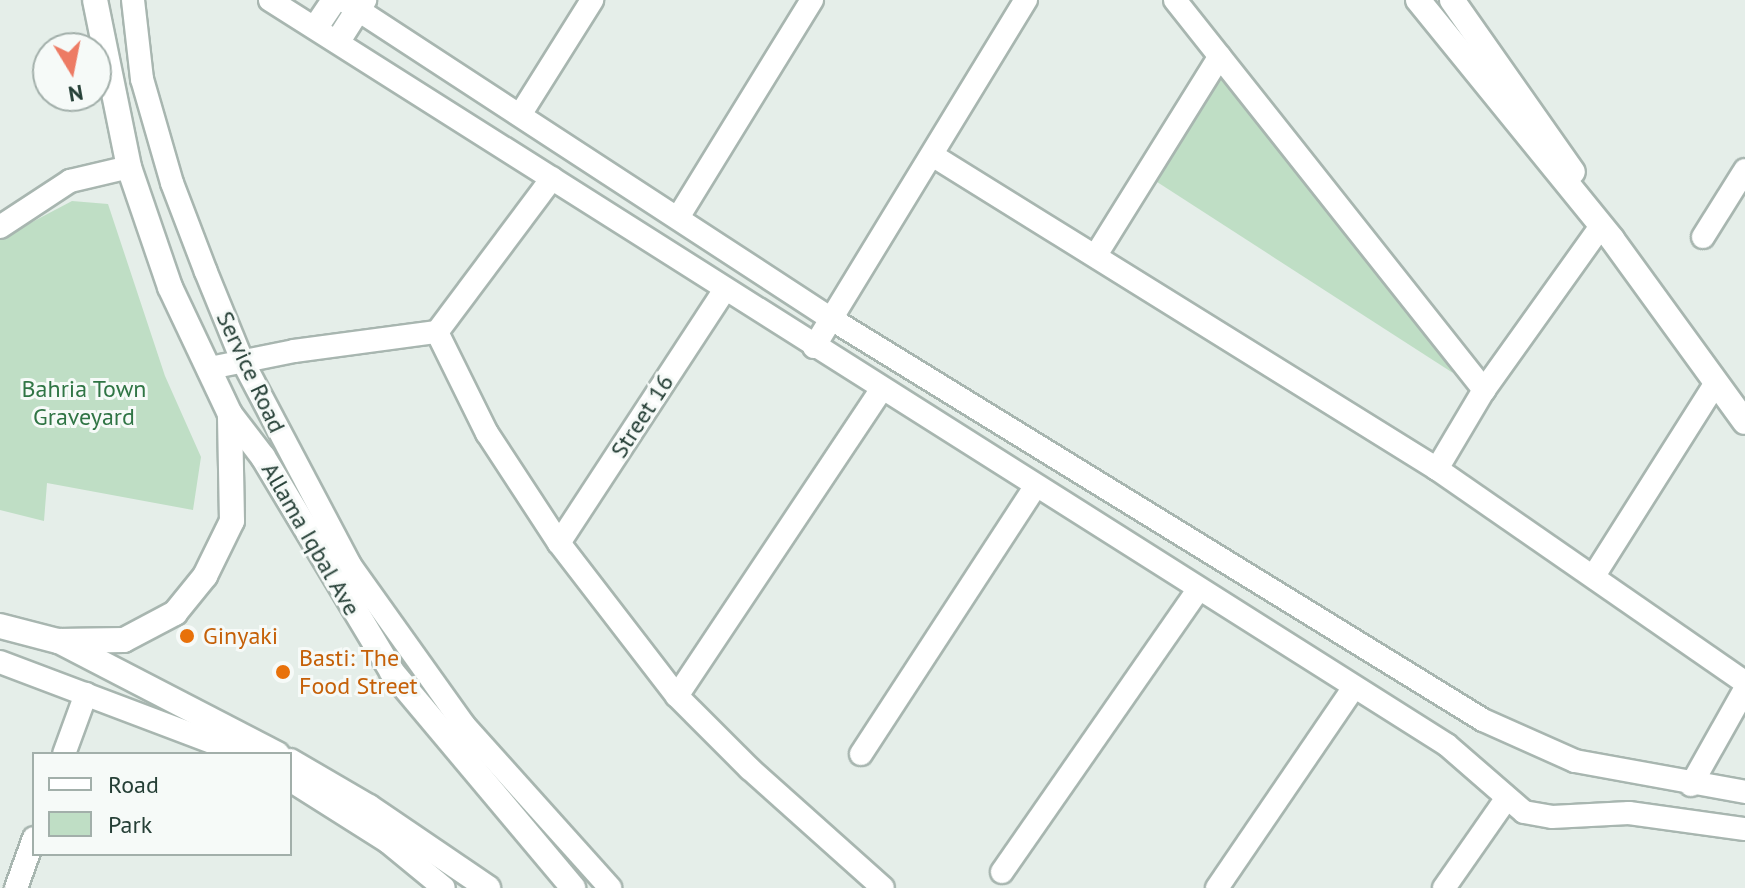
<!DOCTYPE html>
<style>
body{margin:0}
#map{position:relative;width:1745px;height:888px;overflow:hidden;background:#e5eee9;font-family:"PT Sans",sans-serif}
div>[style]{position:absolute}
.green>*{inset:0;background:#bfdec5}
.roads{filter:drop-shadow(2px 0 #a8b6b0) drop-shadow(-2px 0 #a8b6b0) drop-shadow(0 2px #a8b6b0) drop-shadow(0 -2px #a8b6b0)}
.street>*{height:22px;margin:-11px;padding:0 11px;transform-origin:11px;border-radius:11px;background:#fff}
.secondary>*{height:24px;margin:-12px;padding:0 12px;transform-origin:12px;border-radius:12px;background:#fff}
.dots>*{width:22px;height:22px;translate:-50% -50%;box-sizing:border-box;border:4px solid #f6faf8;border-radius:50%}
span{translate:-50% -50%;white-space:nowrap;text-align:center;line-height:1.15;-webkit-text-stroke:6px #f6faf8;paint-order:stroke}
.street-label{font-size:24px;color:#253f36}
.park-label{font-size:24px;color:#307545}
.food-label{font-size:24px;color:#c56008}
.left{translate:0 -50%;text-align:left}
.legend{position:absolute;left:32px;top:752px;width:260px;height:104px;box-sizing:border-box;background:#f6faf8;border:2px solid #a2afaa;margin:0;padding:10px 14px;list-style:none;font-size:24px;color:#253f36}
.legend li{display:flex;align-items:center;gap:16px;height:40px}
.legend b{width:40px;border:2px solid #a2afaa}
.north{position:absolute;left:32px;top:32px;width:80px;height:80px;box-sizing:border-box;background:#f6faf8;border:2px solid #a2afaa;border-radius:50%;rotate:170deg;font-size:22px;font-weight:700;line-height:32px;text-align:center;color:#253f36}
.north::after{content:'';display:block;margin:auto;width:28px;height:36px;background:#ed7b64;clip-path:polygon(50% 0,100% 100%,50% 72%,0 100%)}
</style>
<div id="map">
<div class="green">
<div style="clip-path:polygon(1222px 72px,1402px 286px,1453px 373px,1154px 180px)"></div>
<div style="clip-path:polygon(72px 201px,108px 204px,165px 376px,201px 457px,193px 510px,47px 483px,44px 521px,0 510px,0 239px)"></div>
</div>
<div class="roads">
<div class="street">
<div style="left:133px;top:0;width:80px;rotate:83.5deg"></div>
<div style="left:142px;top:79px;width:108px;rotate:73.9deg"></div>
<div style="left:172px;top:183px;width:95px;rotate:69.1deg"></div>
<div style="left:206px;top:272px;width:95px;rotate:67.8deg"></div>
<div style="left:242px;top:360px;width:232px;rotate:62.2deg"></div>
<div style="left:350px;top:565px;width:196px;rotate:54.5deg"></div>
<div style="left:464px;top:725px;width:219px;rotate:48.1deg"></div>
<div style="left:270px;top:0;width:1393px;rotate:32.33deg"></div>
<div style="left:1447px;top:745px;width:102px;rotate:41deg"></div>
<div style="left:1524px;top:812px;width:28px;rotate:10deg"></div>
<div style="left:1552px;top:817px;width:77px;rotate:-3deg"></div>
<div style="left:1629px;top:813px;width:117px;rotate:7.9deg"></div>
<div style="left:343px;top:0;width:585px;rotate:33.15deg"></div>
<div style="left:833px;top:320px;width:763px;rotate:31.61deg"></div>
<div style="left:1483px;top:720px;width:101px;rotate:24deg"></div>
<div style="left:1575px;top:761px;width:173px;rotate:10.3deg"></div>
<div style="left:1175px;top:0;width:498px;rotate:51.6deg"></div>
<div style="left:520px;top:115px;width:136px;rotate:-57.9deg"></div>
<div style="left:932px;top:155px;width:595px;rotate:31.87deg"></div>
<div style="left:1437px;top:469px;width:374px;rotate:34.7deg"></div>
<div style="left:679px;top:216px;width:254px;rotate:-58.4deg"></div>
<div style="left:0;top:227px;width:84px;rotate:-33.3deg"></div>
<div style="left:70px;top:181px;width:61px;rotate:-13.3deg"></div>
<div style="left:1703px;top:237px;width:79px;rotate:-57.9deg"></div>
<div style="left:1096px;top:255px;width:234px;rotate:-58.1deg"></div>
<div style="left:437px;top:332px;width:113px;rotate:63.7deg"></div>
<div style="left:487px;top:433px;width:131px;rotate:56.8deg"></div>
<div style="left:559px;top:543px;width:193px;rotate:52.4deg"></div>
<div style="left:677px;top:696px;width:103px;rotate:45deg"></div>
<div style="left:750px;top:769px;width:178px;rotate:41.8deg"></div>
<div style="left:814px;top:347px;width:407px;rotate:-58.6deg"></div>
<div style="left:210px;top:368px;width:86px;rotate:-11.4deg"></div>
<div style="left:294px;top:351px;width:144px;rotate:-7.6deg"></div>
<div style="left:437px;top:332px;width:192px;rotate:-53.2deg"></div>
<div style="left:1437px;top:469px;width:92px;rotate:-59.3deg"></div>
<div style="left:1484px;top:390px;width:198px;rotate:-54.5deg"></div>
<div style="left:559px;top:543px;width:303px;rotate:-56.8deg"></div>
<div style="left:1595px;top:574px;width:225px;rotate:-57.7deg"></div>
<div style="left:0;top:662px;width:260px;rotate:20.7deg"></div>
<div style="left:677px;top:696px;width:368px;rotate:-56.3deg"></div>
<div style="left:64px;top:754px;width:64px;rotate:-69.9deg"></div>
<div style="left:861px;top:754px;width:319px;rotate:-56.9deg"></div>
<div style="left:290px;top:780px;width:116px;rotate:32.3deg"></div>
<div style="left:388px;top:842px;width:72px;rotate:39.4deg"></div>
<div style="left:1691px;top:785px;width:110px;rotate:-60.6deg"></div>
<div style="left:1002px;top:872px;width:342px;rotate:-55.2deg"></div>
<div style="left:16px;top:888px;width:53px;rotate:-70.2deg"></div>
<div style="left:1217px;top:888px;width:243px;rotate:-55.7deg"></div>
<div style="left:1444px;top:888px;width:108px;rotate:-55.1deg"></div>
</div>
<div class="secondary">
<div style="left:1418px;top:0;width:308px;rotate:50.9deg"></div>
<div style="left:1612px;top:239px;width:226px;rotate:54deg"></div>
<div style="left:1452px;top:0;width:210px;rotate:54.9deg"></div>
<div style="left:316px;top:27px;width:32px;rotate:-56deg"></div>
<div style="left:338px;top:41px;width:49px;rotate:-57.6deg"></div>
<div style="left:230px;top:414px;width:54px;rotate:52.5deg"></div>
<div style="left:263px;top:457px;width:251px;rotate:59deg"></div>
<div style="left:392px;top:672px;width:282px;rotate:50deg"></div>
<div style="left:0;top:626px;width:60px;rotate:14.5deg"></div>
<div style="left:58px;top:641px;width:66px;rotate:-0.9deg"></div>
<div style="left:124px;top:640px;width:58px;rotate:-27.9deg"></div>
<div style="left:175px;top:613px;width:48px;rotate:-51deg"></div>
<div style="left:205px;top:576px;width:61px;rotate:-63.9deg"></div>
<div style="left:232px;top:521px;width:107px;rotate:-91.1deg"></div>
<div style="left:230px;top:414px;width:140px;rotate:-115.3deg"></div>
<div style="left:170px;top:287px;width:127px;rotate:-108.9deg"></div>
<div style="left:129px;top:167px;width:170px;rotate:-101.5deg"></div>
<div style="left:59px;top:641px;width:246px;rotate:27.4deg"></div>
<div style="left:290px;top:761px;width:91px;rotate:30.2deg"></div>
<div style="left:369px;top:807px;width:144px;rotate:34.2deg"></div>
</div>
</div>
<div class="dots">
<div style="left:187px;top:636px;background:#e8710a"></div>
<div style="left:283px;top:672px;background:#e8710a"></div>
</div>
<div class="street-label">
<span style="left:251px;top:372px;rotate:65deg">Service Road</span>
<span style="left:642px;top:416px;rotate:-57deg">Street 16</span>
<span style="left:311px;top:539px;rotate:60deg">Allama Iqbal Ave</span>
</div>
<div class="park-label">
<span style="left:84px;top:403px">Bahria Town<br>Graveyard</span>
</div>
<div class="food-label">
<span class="left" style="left:203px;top:636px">Ginyaki</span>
<span class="left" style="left:299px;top:672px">Basti: The<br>Food Street</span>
</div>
<ul class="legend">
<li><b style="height:10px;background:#fff"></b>Road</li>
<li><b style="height:22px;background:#bfdec5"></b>Park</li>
</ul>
<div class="north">N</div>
</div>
